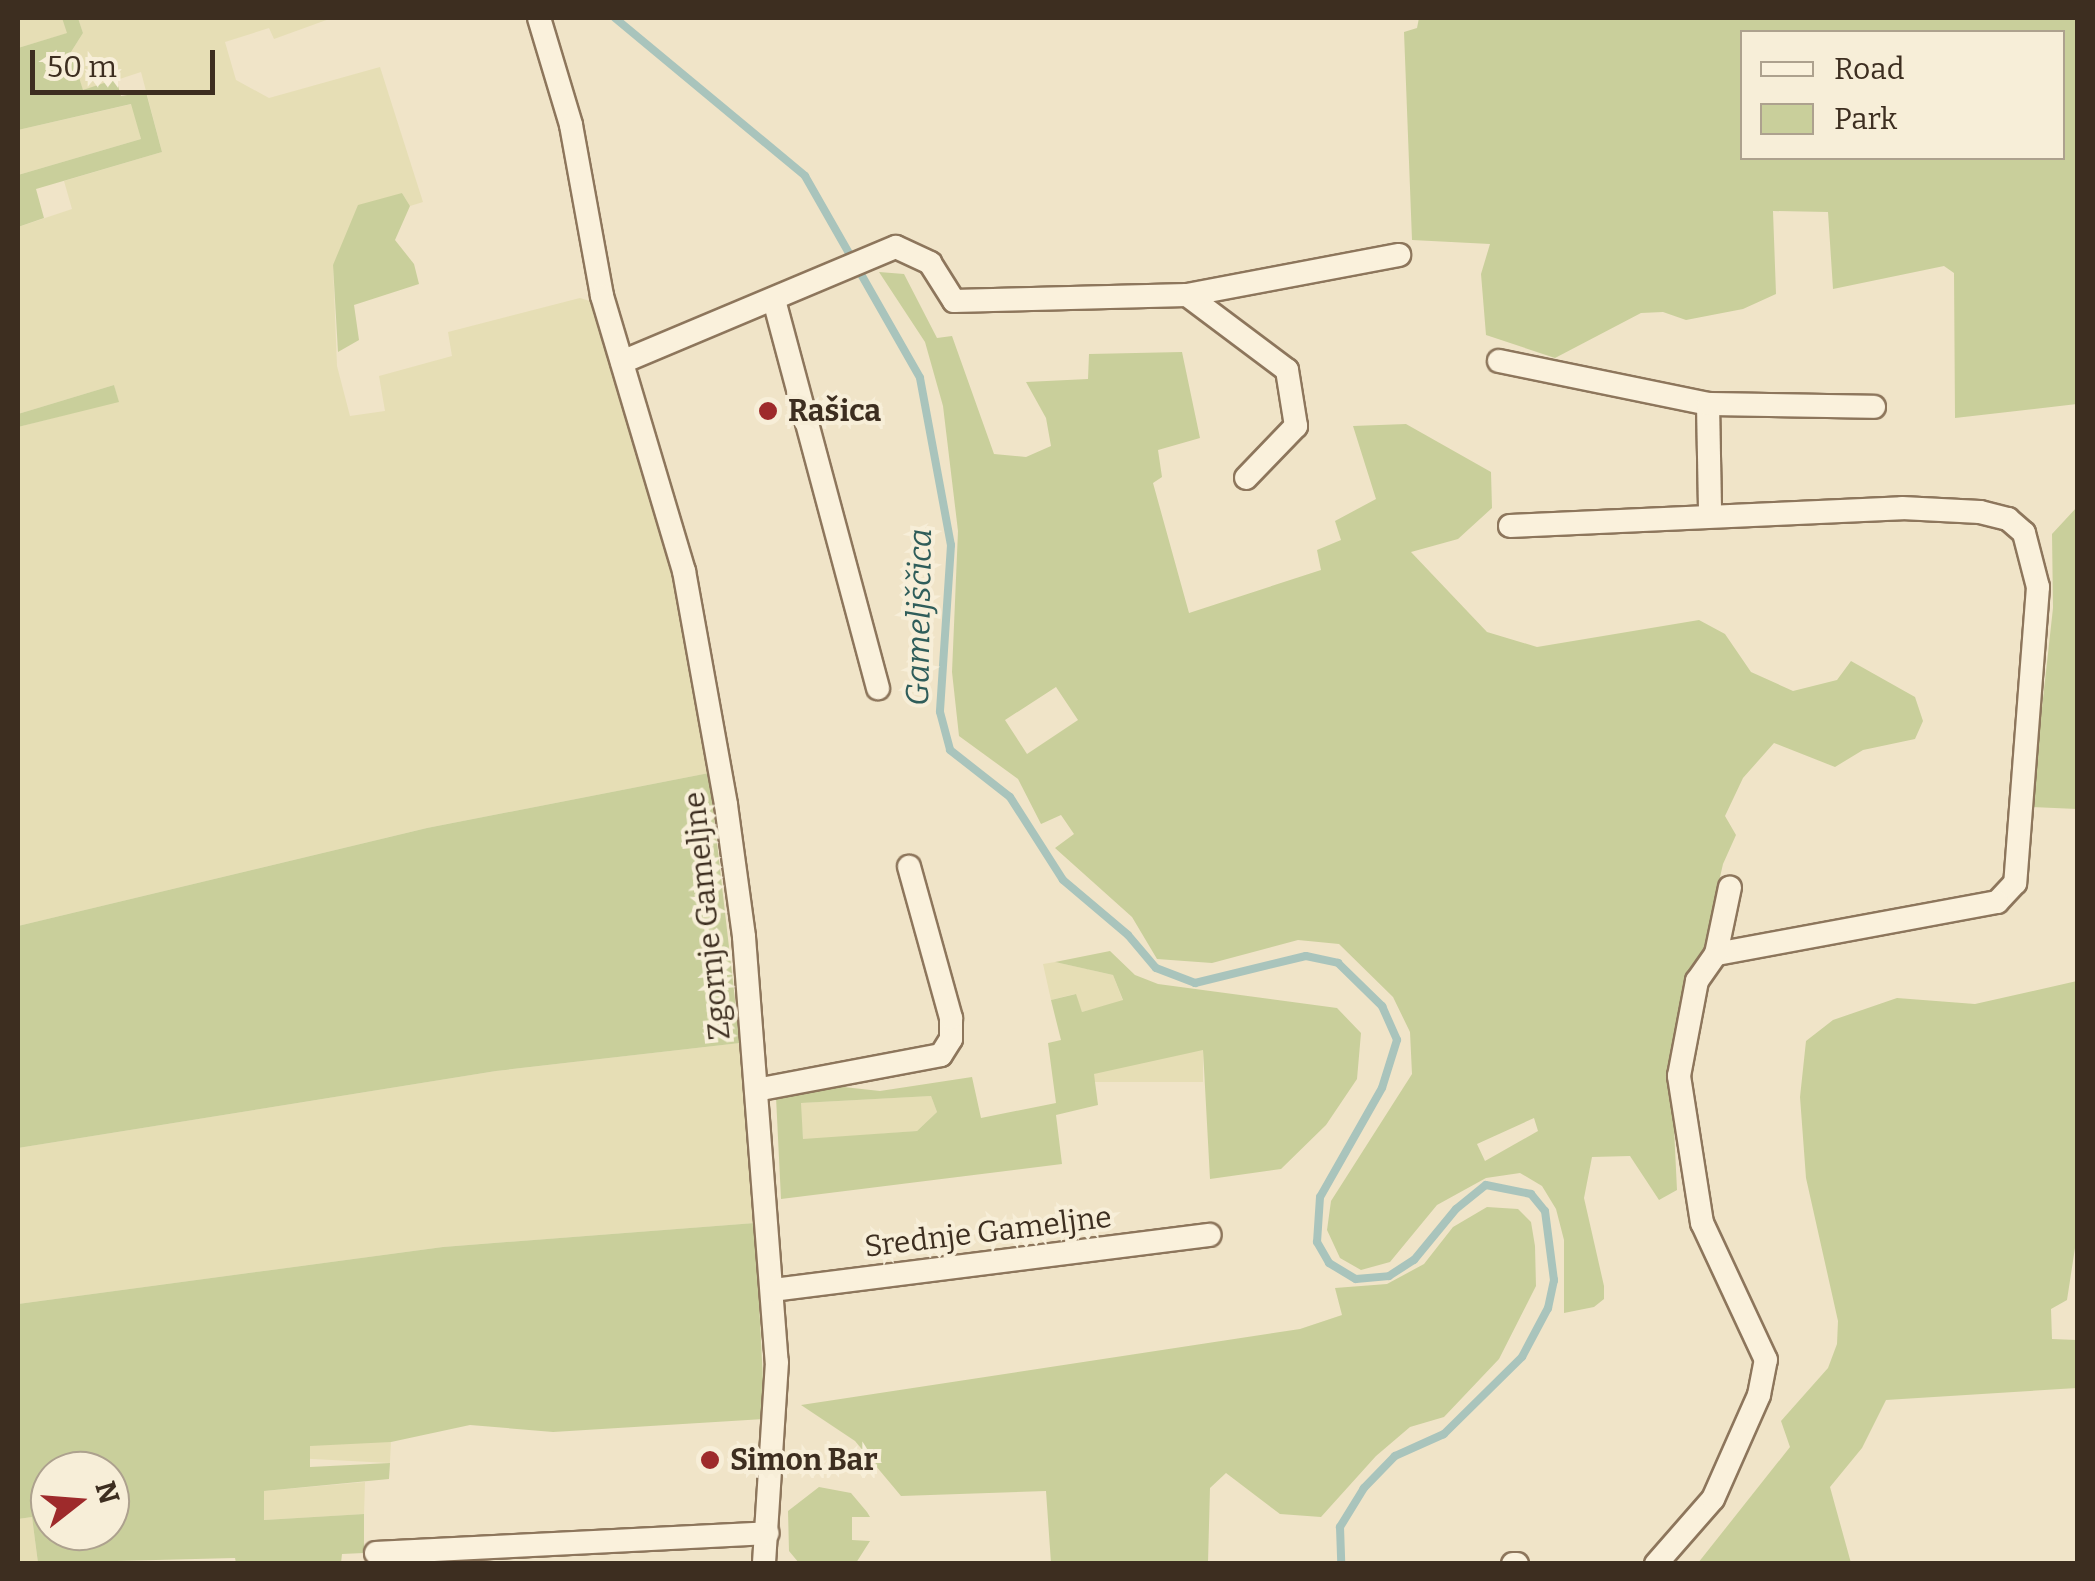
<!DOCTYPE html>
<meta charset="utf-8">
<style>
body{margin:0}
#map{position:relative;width:2095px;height:1581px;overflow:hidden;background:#f0e4c8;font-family:Bitter,serif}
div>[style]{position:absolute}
.farmland>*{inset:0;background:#e6deb5;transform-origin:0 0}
.green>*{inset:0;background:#c9cf9b}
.stream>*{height:8px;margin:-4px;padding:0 4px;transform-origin:4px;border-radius:4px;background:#a9c4bc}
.roads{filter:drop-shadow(2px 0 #8d765c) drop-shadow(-2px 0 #8d765c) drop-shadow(0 2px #8d765c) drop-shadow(0 -2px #8d765c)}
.minor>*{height:22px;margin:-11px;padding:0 11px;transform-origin:11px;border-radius:11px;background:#faf1dc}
.dots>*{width:28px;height:28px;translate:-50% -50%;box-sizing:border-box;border:5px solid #f7eed8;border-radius:50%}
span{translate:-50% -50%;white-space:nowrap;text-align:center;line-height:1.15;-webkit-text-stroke:8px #f7eed8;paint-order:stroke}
.poi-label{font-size:30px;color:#3d2e20;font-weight:700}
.left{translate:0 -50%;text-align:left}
.street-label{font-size:30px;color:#3d2e20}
.water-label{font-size:32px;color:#2f5d5a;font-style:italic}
.frame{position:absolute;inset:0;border:20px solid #3d2e20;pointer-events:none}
.legend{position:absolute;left:1740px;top:30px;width:325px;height:130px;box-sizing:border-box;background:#f7eed8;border:2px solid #ada18e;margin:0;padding:12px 18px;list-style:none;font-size:30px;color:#3d2e20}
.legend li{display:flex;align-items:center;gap:20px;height:50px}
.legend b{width:50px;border:2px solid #ada18e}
.north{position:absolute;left:30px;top:1451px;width:100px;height:100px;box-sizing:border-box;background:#f7eed8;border:2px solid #ada18e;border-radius:50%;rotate:73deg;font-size:28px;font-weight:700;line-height:40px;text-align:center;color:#3d2e20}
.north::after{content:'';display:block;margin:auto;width:35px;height:45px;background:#9e2a2b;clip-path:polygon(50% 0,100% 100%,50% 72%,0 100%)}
.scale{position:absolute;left:30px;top:50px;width:185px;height:45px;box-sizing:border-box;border:5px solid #3d2e20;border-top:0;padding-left:12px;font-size:30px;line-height:35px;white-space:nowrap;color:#3d2e20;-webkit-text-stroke:8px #f7eed8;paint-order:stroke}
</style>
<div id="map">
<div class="farmland">
<div style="clip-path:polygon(18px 18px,62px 18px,68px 33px,18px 48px)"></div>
<div style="clip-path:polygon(78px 18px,332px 18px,274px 39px,269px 28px,225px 42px,236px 80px,269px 98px,380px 67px,423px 202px,410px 206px,402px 193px,333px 265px,337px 366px,350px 416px,385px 411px,379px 376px,452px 356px,448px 332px,580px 298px,593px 302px,675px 572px,709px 773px,427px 828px,18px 926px,18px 427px,118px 401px,114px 385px,18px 414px,18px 227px,72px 209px,64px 181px,162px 152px,141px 72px,83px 91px,71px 52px,83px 33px)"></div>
<div style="clip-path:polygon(132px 104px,141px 139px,18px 175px,18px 130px)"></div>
<div style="clip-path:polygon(1055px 962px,1113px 975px,1123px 1001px,1082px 1012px,1075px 994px,1051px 1000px,1043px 964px)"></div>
<div style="clip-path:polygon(740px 1043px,755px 1223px,443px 1247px,18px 1304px,18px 1148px,496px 1071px)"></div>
<div style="left:1203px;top:1049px;width:33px;height:113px;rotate:90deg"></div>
<div style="clip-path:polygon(931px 1096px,937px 1112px,917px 1131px,803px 1140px,800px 1103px)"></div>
<div style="left:391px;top:1442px;width:21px;height:82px;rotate:93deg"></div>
<div style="clip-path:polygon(365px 1482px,364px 1514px,263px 1520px,264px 1491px)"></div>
<div style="clip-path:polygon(32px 1517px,38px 1563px,18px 1563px,18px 1519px)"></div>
</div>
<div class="green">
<div style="clip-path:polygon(62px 18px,78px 18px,83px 33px,71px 52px,83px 90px,116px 79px,121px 96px,146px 92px,162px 152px,36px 189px,44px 218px,18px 227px,18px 175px,141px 139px,131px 104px,18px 130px,18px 48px,67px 33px)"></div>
<div style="clip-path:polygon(evenodd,1419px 18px,2077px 18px,2077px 404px,1955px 418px,1954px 273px,1944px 266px,1833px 289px,1828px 212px,1773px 211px,1776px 294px,1743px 309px,1686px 320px,1663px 312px,1641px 313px,1555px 358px,1486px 335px,1481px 274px,1490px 244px,1412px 240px,1404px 32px,1417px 28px,1419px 18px,1742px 32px,2062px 32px,2062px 158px,1742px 158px,1742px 32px)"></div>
<div style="clip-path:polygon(402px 193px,410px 206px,395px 240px,414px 264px,419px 284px,354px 305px,359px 340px,338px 352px,333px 265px,358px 205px)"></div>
<div style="clip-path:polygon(evenodd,879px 272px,904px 274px,937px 338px,952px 336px,994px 454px,1026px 457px,1051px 446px,1046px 418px,1026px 382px,1088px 379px,1089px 354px,1182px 352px,1200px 438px,1158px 450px,1162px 477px,1153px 483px,1189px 613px,1321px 570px,1317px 550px,1341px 540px,1335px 521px,1376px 499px,1353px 426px,1406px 424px,1491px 472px,1492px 508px,1458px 539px,1411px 552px,1487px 632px,1537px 647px,1699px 620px,1725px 634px,1751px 672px,1793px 691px,1837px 680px,1851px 661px,1915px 697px,1923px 721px,1915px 739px,1863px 750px,1835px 767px,1774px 743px,1743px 778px,1725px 816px,1736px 835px,1723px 864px,1672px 1087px,1677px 1190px,1659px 1200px,1630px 1156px,1592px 1157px,1584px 1198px,1604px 1286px,1604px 1299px,1594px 1307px,1564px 1313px,1564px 1240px,1556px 1209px,1542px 1186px,1520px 1173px,1486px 1178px,1437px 1205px,1390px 1262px,1361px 1270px,1340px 1258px,1327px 1230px,1331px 1201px,1412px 1074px,1410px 1032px,1393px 997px,1339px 944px,1298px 940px,1212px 963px,1157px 959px,1132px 917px,1055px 848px,1074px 834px,1061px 815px,1041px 824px,1018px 779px,959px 736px,952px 672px,958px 531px,943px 406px,925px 342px,879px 272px,1056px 687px,1078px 720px,1027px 754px,1005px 720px,1056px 687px,879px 272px,1534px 1118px,1538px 1131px,1485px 1161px,1477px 1144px,1534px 1118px)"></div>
<div style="clip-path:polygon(114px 385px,119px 402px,18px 427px,18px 414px)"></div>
<div style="clip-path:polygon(2077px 507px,2077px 809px,2031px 807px,2053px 608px,2052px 534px)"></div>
<div style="clip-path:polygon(709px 773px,740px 1043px,496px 1071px,18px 1148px,18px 926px,427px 828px)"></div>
<div style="clip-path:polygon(evenodd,1110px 951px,1135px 975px,1158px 984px,1337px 1008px,1361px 1033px,1357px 1079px,1326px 1125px,1281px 1169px,1210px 1179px,1203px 1050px,1094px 1074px,1098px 1105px,1056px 1115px,1062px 1164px,781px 1199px,776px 1097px,825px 1085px,880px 1091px,972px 1077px,981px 1118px,1056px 1103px,1048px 1043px,1061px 1040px,1051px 1000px,1076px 994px,1082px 1012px,1123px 1000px,1113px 975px,1055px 962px,1110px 951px,931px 1096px,937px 1112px,917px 1131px,803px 1139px,801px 1103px,931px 1096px)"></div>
<div style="clip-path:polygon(2077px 981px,2077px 1235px,2067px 1300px,2051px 1309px,2052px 1339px,2077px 1340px,2077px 1388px,1886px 1400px,1862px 1448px,1830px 1487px,1851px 1563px,1698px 1563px,1790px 1447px,1781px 1421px,1828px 1368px,1837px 1344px,1838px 1321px,1806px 1178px,1800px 1097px,1806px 1041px,1833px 1020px,1897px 998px,1975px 1004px)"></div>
<div style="clip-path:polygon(1487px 1207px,1518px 1209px,1531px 1222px,1535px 1246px,1536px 1286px,1499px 1359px,1444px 1417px,1410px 1427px,1376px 1456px,1321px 1517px,1280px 1514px,1226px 1473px,1210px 1488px,1208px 1563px,1051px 1563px,1046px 1491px,901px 1496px,855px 1441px,801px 1405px,1300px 1329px,1342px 1315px,1335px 1288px,1387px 1284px,1424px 1264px,1453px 1227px)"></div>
<div style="clip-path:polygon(evenodd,755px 1223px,765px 1419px,553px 1432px,470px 1425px,391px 1442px,310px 1446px,310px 1467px,390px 1463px,389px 1479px,264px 1491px,264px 1520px,364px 1514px,364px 1553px,342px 1554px,341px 1563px,236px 1563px,235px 1558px,38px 1563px,32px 1517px,18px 1519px,18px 1304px,443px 1247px,755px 1223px,50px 1471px,110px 1471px,110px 1531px,50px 1531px,50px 1471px)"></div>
<div style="clip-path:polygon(819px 1487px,851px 1493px,867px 1512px,870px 1517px,852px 1517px,852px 1540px,870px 1541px,856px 1563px,799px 1563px,789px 1551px,788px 1511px)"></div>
</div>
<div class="stream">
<div style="left:615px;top:18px;width:247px;rotate:39.7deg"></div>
<div style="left:805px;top:176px;width:232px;rotate:60.3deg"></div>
<div style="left:920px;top:378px;width:170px;rotate:79.5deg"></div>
<div style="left:951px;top:545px;width:167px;rotate:93.8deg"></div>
<div style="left:940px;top:712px;width:39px;rotate:75deg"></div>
<div style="left:950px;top:750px;width:76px;rotate:38.1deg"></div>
<div style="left:1010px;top:797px;width:98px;rotate:57.4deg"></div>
<div style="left:1063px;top:880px;width:85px;rotate:40.2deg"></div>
<div style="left:1128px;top:935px;width:43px;rotate:49.7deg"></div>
<div style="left:1156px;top:968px;width:42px;rotate:21deg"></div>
<div style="left:1195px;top:983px;width:114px;rotate:-13.7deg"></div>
<div style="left:1306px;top:956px;width:33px;rotate:12deg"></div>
<div style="left:1338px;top:963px;width:62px;rotate:44.3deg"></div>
<div style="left:1382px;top:1006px;width:37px;rotate:66deg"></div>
<div style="left:1397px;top:1040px;width:50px;rotate:107.4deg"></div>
<div style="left:1382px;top:1088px;width:125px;rotate:119.6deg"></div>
<div style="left:1320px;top:1197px;width:45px;rotate:93.8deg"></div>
<div style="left:1317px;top:1242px;width:24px;rotate:60deg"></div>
<div style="left:1329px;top:1263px;width:31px;rotate:31deg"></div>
<div style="left:1356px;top:1279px;width:33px;rotate:-5deg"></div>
<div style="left:1389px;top:1276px;width:30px;rotate:-33deg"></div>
<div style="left:1414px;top:1260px;width:66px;rotate:-50.5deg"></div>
<div style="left:1456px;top:1209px;width:38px;rotate:-39deg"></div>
<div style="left:1486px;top:1185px;width:46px;rotate:11.3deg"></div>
<div style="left:1531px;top:1194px;width:22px;rotate:51deg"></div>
<div style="left:1545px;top:1211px;width:70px;rotate:82.6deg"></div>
<div style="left:1554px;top:1280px;width:29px;rotate:102deg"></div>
<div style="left:1548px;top:1308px;width:55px;rotate:118deg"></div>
<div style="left:1522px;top:1357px;width:110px;rotate:135.4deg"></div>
<div style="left:1444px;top:1434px;width:54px;rotate:155.8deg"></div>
<div style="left:1395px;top:1456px;width:45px;rotate:134.1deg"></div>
<div style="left:1364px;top:1488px;width:46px;rotate:121.6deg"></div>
<div style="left:1340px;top:1527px;width:37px;rotate:88deg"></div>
</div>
<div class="roads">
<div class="minor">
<div style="left:539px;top:18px;width:112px;rotate:73.3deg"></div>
<div style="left:571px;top:125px;width:174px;rotate:79.7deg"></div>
<div style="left:602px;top:296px;width:287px;rotate:73.4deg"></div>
<div style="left:684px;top:571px;width:238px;rotate:79.8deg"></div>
<div style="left:726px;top:805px;width:133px;rotate:82.2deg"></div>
<div style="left:744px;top:937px;width:426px;rotate:85.6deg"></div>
<div style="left:777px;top:1362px;width:202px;rotate:93.7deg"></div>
<div style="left:1187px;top:295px;width:125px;rotate:36.9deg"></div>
<div style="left:1287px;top:370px;width:57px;rotate:80.9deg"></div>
<div style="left:1296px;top:426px;width:72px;rotate:133.9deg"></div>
<div style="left:774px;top:300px;width:402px;rotate:75deg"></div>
<div style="left:1499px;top:361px;width:213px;rotate:11.6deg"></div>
<div style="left:1708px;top:404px;width:108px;rotate:88.9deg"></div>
<div style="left:622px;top:362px;width:297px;rotate:-22.8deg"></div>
<div style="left:896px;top:247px;width:38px;rotate:25deg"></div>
<div style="left:930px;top:263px;width:45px;rotate:57.7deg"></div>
<div style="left:954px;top:301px;width:233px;rotate:-1.5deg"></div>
<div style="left:1187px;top:295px;width:216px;rotate:-10.7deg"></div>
<div style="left:1708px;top:404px;width:166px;rotate:1deg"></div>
<div style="left:1510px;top:526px;width:392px;rotate:-2.6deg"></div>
<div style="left:1902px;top:508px;width:78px;rotate:2.9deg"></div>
<div style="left:1980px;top:512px;width:29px;rotate:14deg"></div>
<div style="left:2008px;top:519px;width:21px;rotate:41deg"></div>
<div style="left:2024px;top:533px;width:56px;rotate:75.5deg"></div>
<div style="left:2038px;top:587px;width:297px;rotate:94.4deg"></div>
<div style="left:2015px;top:883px;width:26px;rotate:133deg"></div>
<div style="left:1997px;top:902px;width:286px;rotate:169.5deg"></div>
<div style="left:756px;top:1090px;width:188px;rotate:-10.7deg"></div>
<div style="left:941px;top:1055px;width:19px;rotate:-58deg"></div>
<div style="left:951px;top:1039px;width:21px;rotate:-90deg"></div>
<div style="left:951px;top:1018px;width:157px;rotate:-105.5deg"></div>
<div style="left:773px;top:1290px;width:440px;rotate:-7.2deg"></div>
<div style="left:376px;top:1553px;width:392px;rotate:-2.9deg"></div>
<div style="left:1513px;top:1564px;width:4px"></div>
<div style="left:1656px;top:1564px;width:86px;rotate:-48.8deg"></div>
<div style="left:1713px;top:1499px;width:114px;rotate:-66.1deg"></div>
<div style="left:1759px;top:1395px;width:36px;rotate:-79deg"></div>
<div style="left:1766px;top:1360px;width:151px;rotate:-115deg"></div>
<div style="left:1702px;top:1223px;width:149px;rotate:-98.9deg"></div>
<div style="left:1679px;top:1076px;width:97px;rotate:-79.3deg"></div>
<div style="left:1697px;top:981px;width:33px;rotate:-55deg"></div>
<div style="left:1716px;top:954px;width:68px;rotate:-78.2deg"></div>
</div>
</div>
<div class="dots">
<div style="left:768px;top:411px;background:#9e2a2b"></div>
<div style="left:710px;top:1460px;background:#9e2a2b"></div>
</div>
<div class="poi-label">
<span class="left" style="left:788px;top:411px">Rašica</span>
<span class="left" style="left:730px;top:1460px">Simon Bar</span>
</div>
<div class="street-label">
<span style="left:707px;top:916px;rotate:-96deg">Zgornje Gameljne</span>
<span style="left:988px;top:1232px;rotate:-7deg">Srednje Gameljne</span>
</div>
<div class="water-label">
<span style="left:919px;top:617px;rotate:-89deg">Gameljščica</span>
</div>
<div class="frame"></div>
<ul class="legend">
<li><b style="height:12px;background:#faf1dc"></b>Road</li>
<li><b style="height:28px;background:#c9cf9b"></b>Park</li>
</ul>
<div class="north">N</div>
<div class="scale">50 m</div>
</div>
